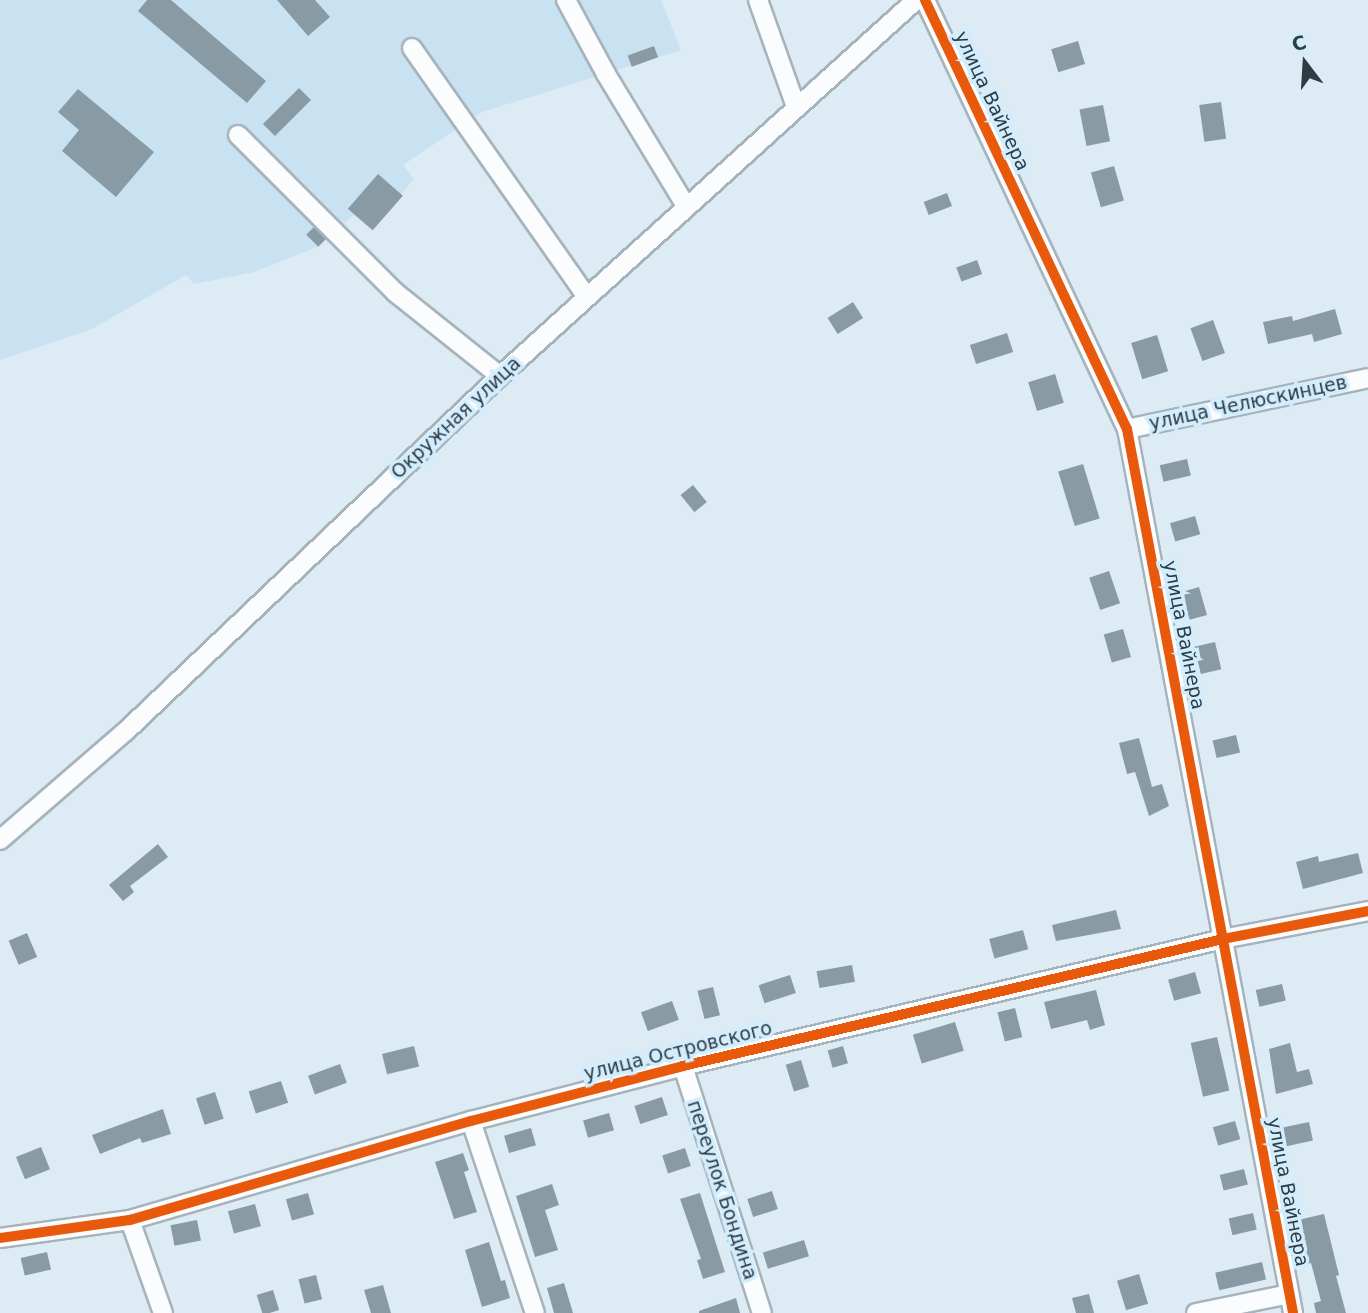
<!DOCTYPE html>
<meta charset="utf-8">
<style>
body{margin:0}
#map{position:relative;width:1368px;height:1313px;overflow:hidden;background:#dcebf4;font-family:"DejaVu Sans",sans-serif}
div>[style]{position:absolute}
.built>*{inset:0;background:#c9e2f1}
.building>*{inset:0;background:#889ba5;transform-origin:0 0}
.roads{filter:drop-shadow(2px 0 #a7b3bb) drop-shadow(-2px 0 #a7b3bb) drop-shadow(0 2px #a7b3bb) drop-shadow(0 -2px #a7b3bb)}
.minor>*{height:18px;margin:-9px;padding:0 9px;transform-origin:9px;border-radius:9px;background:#fafcfd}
.cycleway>*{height:10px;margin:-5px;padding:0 5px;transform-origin:5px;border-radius:5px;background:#e8590c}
span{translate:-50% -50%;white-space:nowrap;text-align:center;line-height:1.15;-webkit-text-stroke:7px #d2edfe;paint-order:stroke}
.street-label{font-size:19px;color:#2e3c44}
.north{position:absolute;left:1270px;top:28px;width:70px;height:70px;-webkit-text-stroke:5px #d2edfe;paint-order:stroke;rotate:343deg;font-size:19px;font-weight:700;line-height:28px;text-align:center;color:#2e3c44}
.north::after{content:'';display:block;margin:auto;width:24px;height:32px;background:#2e3c44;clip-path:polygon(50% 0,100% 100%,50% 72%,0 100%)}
</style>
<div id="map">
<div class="built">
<div style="clip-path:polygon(0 0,661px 0,681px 50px,482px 112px,403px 165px,414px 179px,371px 230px,354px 215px,317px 247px,254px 272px,194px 284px,186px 275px,92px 329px,0 360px)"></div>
</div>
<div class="building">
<div style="clip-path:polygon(147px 0,171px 0,266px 81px,247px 103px,138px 11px)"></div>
<div style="clip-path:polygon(277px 0,315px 0,330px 17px,308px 36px)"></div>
<div style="left:1078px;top:41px;width:24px;height:28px;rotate:73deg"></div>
<div style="left:654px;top:46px;width:12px;height:28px;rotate:70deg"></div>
<div style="left:299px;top:88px;width:17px;height:51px;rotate:45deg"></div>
<div style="clip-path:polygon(78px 89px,154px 152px,116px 197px,62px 151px,79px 130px,58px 112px)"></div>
<div style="left:1221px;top:102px;width:37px;height:22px;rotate:82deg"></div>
<div style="left:1103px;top:105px;width:37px;height:24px;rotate:79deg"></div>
<div style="left:1114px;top:166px;width:36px;height:24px;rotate:74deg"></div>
<div style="left:378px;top:174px;width:33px;height:46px;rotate:41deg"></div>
<div style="left:947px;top:193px;width:14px;height:25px;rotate:69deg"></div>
<div style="left:314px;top:227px;width:17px;height:11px;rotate:45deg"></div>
<div style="left:977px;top:260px;width:15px;height:22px;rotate:70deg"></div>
<div style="left:853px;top:302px;width:19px;height:30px;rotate:58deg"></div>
<div style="clip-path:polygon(1335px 309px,1342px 334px,1314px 342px,1312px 334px,1268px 344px,1263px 322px,1292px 316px,1293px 321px)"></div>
<div style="left:1213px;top:320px;width:35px;height:24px;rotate:70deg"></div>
<div style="left:1007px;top:333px;width:20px;height:39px;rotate:72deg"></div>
<div style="left:1157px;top:335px;width:38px;height:27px;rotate:73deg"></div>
<div style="left:1055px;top:374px;width:30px;height:28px;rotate:73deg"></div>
<div style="left:1187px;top:459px;width:17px;height:28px;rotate:77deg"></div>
<div style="left:1083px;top:464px;width:57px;height:26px;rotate:73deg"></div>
<div style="left:693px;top:485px;width:22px;height:16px;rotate:51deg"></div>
<div style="left:1195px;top:516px;width:19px;height:26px;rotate:74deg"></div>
<div style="left:1109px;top:571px;width:34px;height:21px;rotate:71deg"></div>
<div style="left:1199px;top:587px;width:29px;height:18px;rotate:74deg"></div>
<div style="left:1123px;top:629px;width:29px;height:20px;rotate:74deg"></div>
<div style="left:1215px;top:642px;width:28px;height:21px;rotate:77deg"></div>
<div style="left:1236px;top:735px;width:18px;height:24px;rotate:77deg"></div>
<div style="clip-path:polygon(1139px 738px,1152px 787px,1162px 784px,1169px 806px,1149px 816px,1135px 772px,1127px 774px,1119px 743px)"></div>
<div style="clip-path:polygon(158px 844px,168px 857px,130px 886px,134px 892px,123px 901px,109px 885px)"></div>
<div style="clip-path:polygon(1358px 853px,1363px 873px,1303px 889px,1296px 862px,1318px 856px,1319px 862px)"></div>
<div style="clip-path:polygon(1116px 910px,1121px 929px,1056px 941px,1052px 925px)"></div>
<div style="left:1023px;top:930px;width:20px;height:35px;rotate:75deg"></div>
<div style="left:27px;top:933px;width:26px;height:20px;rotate:67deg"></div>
<div style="left:852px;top:965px;width:17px;height:36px;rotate:80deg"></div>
<div style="left:1195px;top:972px;width:22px;height:28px;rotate:74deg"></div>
<div style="left:790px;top:975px;width:19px;height:33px;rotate:72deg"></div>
<div style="left:1282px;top:984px;width:17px;height:27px;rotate:77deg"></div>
<div style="left:713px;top:987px;width:29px;height:16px;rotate:76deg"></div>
<div style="clip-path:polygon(1096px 990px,1105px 1025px,1090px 1030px,1087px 1020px,1051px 1029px,1044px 1002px)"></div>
<div style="left:672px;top:1001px;width:20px;height:33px;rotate:70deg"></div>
<div style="left:1015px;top:1008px;width:30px;height:18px;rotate:76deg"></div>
<div style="left:955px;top:1022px;width:30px;height:44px;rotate:73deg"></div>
<div style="left:1217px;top:1037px;width:55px;height:27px;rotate:77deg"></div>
<div style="clip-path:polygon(1290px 1043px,1297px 1072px,1309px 1069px,1313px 1084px,1276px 1094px,1269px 1049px)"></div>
<div style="left:414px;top:1046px;width:21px;height:33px;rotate:76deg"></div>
<div style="left:843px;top:1046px;width:18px;height:16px;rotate:74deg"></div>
<div style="left:801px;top:1060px;width:28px;height:16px;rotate:73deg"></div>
<div style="left:340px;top:1064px;width:20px;height:34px;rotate:70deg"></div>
<div style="left:281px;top:1081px;width:23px;height:34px;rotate:72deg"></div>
<div style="left:215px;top:1092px;width:28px;height:20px;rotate:72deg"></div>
<div style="left:662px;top:1097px;width:19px;height:29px;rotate:72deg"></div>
<div style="clip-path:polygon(163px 1109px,171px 1134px,142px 1143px,140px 1138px,100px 1154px,92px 1135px)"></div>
<div style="left:609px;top:1113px;width:18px;height:27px;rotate:74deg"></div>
<div style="left:1235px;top:1121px;width:19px;height:23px;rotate:74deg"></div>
<div style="left:1309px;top:1122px;width:19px;height:28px;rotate:78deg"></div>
<div style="left:531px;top:1128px;width:18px;height:28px;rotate:74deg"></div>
<div style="left:41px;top:1147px;width:24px;height:27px;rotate:68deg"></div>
<div style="left:685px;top:1148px;width:19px;height:24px;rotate:72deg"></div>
<div style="clip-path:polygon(463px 1153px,469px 1170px,464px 1172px,477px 1212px,454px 1219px,435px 1162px)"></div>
<div style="left:1244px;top:1169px;width:16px;height:25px;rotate:76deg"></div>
<div style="clip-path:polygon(552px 1184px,559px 1205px,545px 1210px,558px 1250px,535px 1257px,516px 1196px)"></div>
<div style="left:772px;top:1191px;width:19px;height:26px;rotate:72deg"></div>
<div style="left:308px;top:1193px;width:22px;height:23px;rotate:74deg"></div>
<div style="clip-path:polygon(700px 1193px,725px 1272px,703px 1279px,697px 1260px,701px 1259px,680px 1199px)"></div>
<div style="left:255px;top:1204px;width:23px;height:28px;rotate:75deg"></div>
<div style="left:1253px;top:1213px;width:17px;height:25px;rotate:77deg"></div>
<div style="clip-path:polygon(1324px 1214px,1339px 1275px,1336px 1276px,1346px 1313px,1316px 1313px,1314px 1303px,1321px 1301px,1311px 1263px,1303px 1265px,1300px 1252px,1306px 1251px,1298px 1220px)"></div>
<div style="left:197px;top:1220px;width:21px;height:27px;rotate:79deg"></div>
<div style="left:804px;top:1240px;width:17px;height:43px;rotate:73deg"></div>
<div style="clip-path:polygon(489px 1242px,501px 1281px,505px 1280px,510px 1298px,482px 1307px,465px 1250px)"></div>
<div style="left:47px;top:1252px;width:18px;height:27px;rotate:77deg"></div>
<div style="left:1262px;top:1262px;width:18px;height:48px;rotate:77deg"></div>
<div style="left:1139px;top:1274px;width:31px;height:23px;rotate:73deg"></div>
<div style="left:316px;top:1275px;width:25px;height:18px;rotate:76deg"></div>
<div style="clip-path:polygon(564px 1283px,573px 1313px,554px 1313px,547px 1288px)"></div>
<div style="clip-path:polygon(383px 1285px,391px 1313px,371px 1313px,364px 1290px)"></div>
<div style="left:273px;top:1290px;width:21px;height:17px;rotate:73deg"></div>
<div style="clip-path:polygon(1089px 1294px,1094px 1313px,1076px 1313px,1072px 1298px)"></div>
<div style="clip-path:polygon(736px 1298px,740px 1313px,699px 1313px,699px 1311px)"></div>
</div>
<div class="roads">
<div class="minor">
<div style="left:566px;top:0;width:84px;rotate:61.6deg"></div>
<div style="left:606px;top:74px;width:154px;rotate:58.8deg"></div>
<div style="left:758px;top:0;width:114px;rotate:70.4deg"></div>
<div style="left:925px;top:0;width:474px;rotate:64.8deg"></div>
<div style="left:1127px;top:429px;width:899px;rotate:79.36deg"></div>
<div style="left:412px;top:48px;width:304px;rotate:54.9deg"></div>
<div style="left:238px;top:135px;width:223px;rotate:45deg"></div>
<div style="left:396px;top:293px;width:133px;rotate:38.6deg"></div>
<div style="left:1127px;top:429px;width:246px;rotate:-11.9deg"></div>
<div style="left:0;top:840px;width:167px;rotate:-40.9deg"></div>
<div style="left:126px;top:731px;width:516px;rotate:-43.51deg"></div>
<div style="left:500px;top:376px;width:561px;rotate:-42.11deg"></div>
<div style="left:683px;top:1066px;width:259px;rotate:72.3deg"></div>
<div style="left:471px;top:1121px;width:202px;rotate:71.6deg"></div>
<div style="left:130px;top:1220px;width:99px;rotate:70.5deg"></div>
<div style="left:0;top:1238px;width:131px;rotate:-7.9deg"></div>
<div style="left:130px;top:1220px;width:355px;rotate:-16.2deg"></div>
<div style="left:471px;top:1121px;width:219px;rotate:-14.5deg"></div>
<div style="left:683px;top:1066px;width:555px;rotate:-13.23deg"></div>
<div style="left:1223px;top:939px;width:148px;rotate:-10.9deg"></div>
<div style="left:1196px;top:1313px;width:95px;rotate:-11.5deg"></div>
</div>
</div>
<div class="cycleway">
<div style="left:925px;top:0;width:474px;rotate:64.8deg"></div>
<div style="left:1127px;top:429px;width:899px;rotate:79.36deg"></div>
<div style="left:0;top:1238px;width:131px;rotate:-7.9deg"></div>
<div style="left:130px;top:1220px;width:355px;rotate:-16.2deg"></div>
<div style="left:471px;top:1121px;width:219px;rotate:-14.5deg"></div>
<div style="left:683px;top:1066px;width:555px;rotate:-13.23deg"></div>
<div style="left:1223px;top:939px;width:148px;rotate:-10.9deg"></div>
</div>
<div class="street-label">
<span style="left:992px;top:101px;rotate:65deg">улица Вайнера</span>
<span style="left:1248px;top:403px;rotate:-12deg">улица Челюскинцев</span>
<span style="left:456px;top:418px;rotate:-43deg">Окружная улица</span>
<span style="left:1184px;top:635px;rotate:79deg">улица Вайнера</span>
<span style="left:678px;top:1051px;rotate:-14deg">улица Островского</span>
<span style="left:722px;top:1190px;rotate:72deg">переулок Бондина</span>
<span style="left:1288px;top:1192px;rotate:79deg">улица Вайнера</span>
</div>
<div class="north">С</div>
</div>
